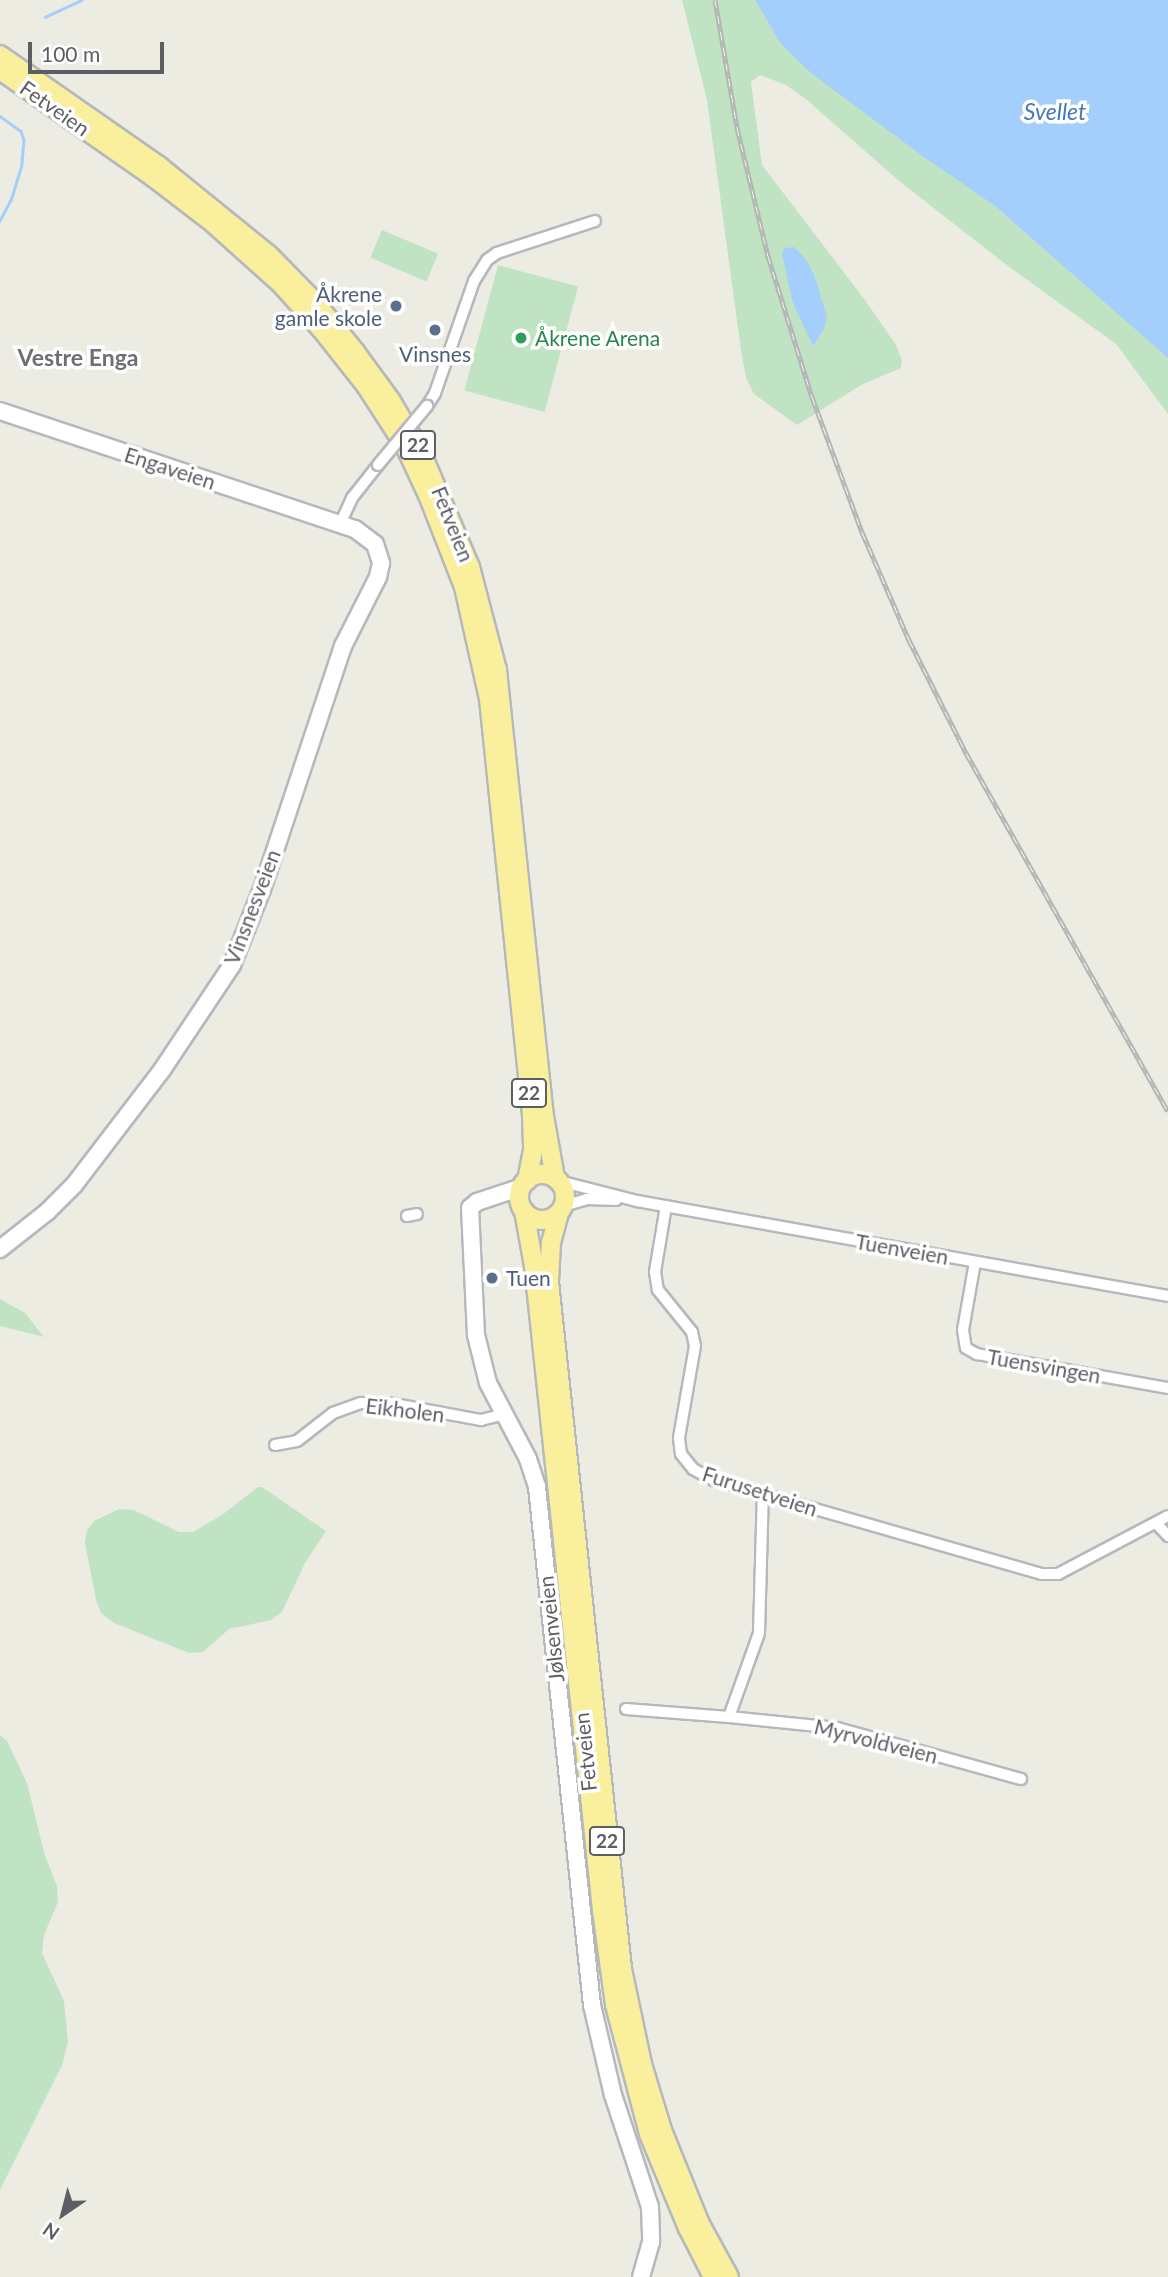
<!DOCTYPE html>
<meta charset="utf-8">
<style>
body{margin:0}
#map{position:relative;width:1168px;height:2277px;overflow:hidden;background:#edece3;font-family:Lato,sans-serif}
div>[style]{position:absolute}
.green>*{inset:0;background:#c0e4c3;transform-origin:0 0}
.water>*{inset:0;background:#a4cefc}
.stream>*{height:2.5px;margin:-1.25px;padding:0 1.25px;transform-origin:1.25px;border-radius:1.25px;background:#a4cefc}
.roads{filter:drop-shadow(2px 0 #b5b8bd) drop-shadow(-2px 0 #b5b8bd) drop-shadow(0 2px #b5b8bd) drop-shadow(0 -2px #b5b8bd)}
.minor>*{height:10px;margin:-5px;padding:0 5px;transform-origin:5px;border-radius:5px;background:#fff}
.secondary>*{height:16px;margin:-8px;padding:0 8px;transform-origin:8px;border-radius:8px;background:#fff}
.trunk>*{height:18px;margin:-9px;padding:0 9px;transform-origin:9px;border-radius:9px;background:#faef9c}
.trunk>.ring{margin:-9px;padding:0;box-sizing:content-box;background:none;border:18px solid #faef9c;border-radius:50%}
.rail>*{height:5px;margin-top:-2.5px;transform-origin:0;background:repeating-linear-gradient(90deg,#fff 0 8px,#b4b5b5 0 16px);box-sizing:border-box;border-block:2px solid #b4b5b5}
.bridges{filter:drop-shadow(2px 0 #b5b8bd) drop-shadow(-2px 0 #b5b8bd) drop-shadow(0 2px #b5b8bd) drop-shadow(0 -2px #b5b8bd)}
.minor-bridge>*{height:10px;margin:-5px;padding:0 5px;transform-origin:5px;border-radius:5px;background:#fff}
.dots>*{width:19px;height:19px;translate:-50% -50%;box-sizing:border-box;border:4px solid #fff;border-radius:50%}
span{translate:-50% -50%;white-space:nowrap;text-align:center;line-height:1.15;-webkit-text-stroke:7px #fff;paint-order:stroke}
.shield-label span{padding:2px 5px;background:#fff;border:2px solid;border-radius:5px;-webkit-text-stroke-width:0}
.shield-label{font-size:19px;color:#5b5e63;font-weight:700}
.street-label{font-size:21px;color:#5b5e63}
.service-label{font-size:21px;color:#4e5e75}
.right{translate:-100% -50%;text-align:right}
.left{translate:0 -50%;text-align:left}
.leisure-label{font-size:21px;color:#27864d}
.water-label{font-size:23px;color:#4877bf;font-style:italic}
.neighbourhood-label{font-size:23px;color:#6c7075;font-weight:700}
.north{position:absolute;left:28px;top:2179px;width:70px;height:70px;-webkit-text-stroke:5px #fff;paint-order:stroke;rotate:215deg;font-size:19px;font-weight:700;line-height:28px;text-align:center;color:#5b5e63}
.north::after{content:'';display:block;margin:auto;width:24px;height:32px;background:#5b5e63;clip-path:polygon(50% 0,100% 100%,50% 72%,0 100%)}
.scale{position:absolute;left:28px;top:42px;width:136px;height:32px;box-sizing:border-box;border:4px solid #5b5e63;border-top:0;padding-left:9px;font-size:21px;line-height:24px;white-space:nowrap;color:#5b5e63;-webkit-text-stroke:5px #fff;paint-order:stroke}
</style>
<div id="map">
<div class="green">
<div style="clip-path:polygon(682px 0,755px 0,780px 43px,898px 138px,995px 206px,1160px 349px,1168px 358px,1168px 414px,1116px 344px,1008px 266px,899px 181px,807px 100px,786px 85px,760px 75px,751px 82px,762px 165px,865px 300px,896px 345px,902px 360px,901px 368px,863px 384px,797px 425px,754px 394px,746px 378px,741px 350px,707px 100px)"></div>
<div style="left:382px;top:230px;width:61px;height:30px;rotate:23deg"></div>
<div style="left:498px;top:265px;width:83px;height:130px;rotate:15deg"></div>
<div style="clip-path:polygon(0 1299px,25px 1313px,44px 1337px,0 1326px)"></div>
<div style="clip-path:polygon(258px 1487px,262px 1487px,326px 1531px,305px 1563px,282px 1612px,271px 1620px,229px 1629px,203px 1652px,189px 1653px,114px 1623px,101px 1613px,96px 1600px,85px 1543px,87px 1530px,94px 1521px,119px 1509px,134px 1510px,179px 1532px,193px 1532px,222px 1515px)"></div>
<div style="clip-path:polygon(0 1735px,7px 1741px,27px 1783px,45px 1856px,57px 1886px,58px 1902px,44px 1935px,42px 1953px,64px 2001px,68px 2042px,62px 2065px,0 2190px)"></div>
</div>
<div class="water">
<div style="clip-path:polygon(755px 0,1168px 0,1168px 358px,995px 206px,921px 155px,811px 73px,780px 43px)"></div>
<div style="clip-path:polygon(794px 247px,806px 259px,814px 275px,827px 316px,824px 329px,813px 346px,793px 303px,782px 254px,785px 248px)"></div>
</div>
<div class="stream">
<div style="left:45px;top:17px;width:40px;rotate:-25deg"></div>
<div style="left:0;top:116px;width:26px;rotate:36deg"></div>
<div style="left:21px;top:131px;width:9px;rotate:72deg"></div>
<div style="left:24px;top:140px;width:25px;rotate:95deg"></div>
<div style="left:22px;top:165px;width:37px;rotate:107deg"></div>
<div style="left:11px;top:200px;width:24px;rotate:118deg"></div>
</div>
<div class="roads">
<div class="minor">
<div style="left:427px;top:406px;width:15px;rotate:-58deg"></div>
<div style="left:435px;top:393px;width:119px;rotate:-70.8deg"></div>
<div style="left:474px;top:281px;width:25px;rotate:-58deg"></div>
<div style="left:487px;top:260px;width:12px;rotate:-35deg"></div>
<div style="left:497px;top:253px;width:103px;rotate:-18.1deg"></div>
<div style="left:340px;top:524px;width:29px;rotate:-65deg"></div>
<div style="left:352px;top:498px;width:42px;rotate:-51.8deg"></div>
<div style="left:559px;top:1181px;width:81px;rotate:14.4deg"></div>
<div style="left:637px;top:1201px;width:539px;rotate:10.14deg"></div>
<div style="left:563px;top:1206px;width:25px;rotate:-16deg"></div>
<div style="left:587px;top:1199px;width:29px;rotate:2deg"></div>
<div style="left:666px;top:1206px;width:67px;rotate:99.5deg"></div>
<div style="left:655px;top:1272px;width:18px;rotate:81deg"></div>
<div style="left:658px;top:1290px;width:54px;rotate:51deg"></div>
<div style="left:692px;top:1332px;width:14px;rotate:78deg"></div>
<div style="left:695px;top:1346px;width:93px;rotate:99.9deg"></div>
<div style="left:679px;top:1438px;width:16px;rotate:83deg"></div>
<div style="left:681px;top:1454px;width:19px;rotate:51deg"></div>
<div style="left:693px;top:1469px;width:24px;rotate:28deg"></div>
<div style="left:714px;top:1480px;width:340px;rotate:16deg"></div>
<div style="left:1041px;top:1574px;width:17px"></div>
<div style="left:1058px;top:1574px;width:124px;rotate:-27.8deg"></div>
<div style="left:407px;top:1216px;width:10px;rotate:-11deg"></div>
<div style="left:975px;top:1262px;width:69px;rotate:100deg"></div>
<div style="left:963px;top:1330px;width:18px;rotate:81deg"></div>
<div style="left:966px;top:1348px;width:13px;rotate:29deg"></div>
<div style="left:977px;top:1354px;width:194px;rotate:10.1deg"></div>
<div style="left:275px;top:1445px;width:22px;rotate:-10deg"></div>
<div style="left:297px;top:1441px;width:46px;rotate:-37.9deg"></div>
<div style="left:333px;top:1413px;width:30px;rotate:-20deg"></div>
<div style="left:361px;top:1403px;width:28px"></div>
<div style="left:389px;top:1403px;width:94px;rotate:10.5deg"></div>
<div style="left:481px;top:1420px;width:25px;rotate:-14deg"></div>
<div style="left:1156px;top:1523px;width:18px;rotate:47deg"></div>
<div style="left:626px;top:1709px;width:103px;rotate:4.4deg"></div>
<div style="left:729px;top:1717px;width:89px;rotate:-70.3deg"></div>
<div style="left:759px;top:1633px;width:139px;rotate:-88.4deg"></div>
<div style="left:729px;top:1717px;width:109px;rotate:5.8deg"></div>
<div style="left:837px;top:1728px;width:191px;rotate:15.5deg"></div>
</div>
<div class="secondary">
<div style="left:0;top:411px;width:374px;rotate:18.4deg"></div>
<div style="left:355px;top:529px;width:25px;rotate:37deg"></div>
<div style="left:375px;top:544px;width:20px;rotate:72deg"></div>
<div style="left:381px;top:563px;width:14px;rotate:102deg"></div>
<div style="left:378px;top:577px;width:77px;rotate:116.9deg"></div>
<div style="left:343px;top:646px;width:256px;rotate:108.4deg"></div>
<div style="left:262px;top:889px;width:82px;rotate:111.5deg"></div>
<div style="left:232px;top:965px;width:126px;rotate:123.7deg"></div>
<div style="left:162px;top:1070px;width:145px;rotate:127.4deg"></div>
<div style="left:74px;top:1185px;width:38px;rotate:135deg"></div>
<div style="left:47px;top:1212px;width:60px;rotate:141.8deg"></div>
<div style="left:522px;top:1187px;width:47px;rotate:161.6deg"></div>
<div style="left:477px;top:1202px;width:9px;rotate:139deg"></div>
<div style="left:470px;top:1208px;width:127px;rotate:87.3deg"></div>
<div style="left:476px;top:1335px;width:49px;rotate:76deg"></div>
<div style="left:488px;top:1383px;width:86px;rotate:62.2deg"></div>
<div style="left:528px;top:1459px;width:29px;rotate:72deg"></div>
<div style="left:537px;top:1487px;width:521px;rotate:83.94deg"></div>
<div style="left:592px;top:2005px;width:92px;rotate:76.9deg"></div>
<div style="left:613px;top:2095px;width:118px;rotate:71.7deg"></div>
<div style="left:650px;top:2207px;width:35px;rotate:88deg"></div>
<div style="left:651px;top:2242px;width:36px;rotate:106deg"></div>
</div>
<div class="trunk">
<div style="left:0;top:55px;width:194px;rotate:34.9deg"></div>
<div style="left:159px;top:166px;width:141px;rotate:39deg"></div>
<div style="left:269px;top:255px;width:63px;rotate:45.6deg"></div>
<div style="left:313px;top:300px;width:68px;rotate:50.9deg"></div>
<div style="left:356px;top:353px;width:59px;rotate:53.9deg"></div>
<div style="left:391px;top:401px;width:59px;rotate:59.5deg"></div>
<div style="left:421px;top:452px;width:125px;rotate:66.9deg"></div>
<div style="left:470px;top:567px;width:106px;rotate:75.3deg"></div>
<div style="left:497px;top:670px;width:448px;rotate:84deg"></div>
<div style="left:544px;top:1116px;width:63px;rotate:79.9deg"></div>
<div style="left:0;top:70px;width:185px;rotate:34.9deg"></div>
<div style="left:152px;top:176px;width:77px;rotate:37.6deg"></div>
<div style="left:213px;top:223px;width:93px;rotate:41.9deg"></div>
<div style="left:282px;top:285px;width:60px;rotate:48.4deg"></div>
<div style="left:322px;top:330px;width:73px;rotate:51.7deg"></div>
<div style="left:367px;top:387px;width:70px;rotate:57.2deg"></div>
<div style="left:405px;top:446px;width:54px;rotate:64.9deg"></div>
<div style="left:428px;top:495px;width:99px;rotate:68.6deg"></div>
<div style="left:464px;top:587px;width:115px;rotate:77.4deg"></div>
<div style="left:489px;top:699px;width:420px;rotate:84.1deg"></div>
<div style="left:532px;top:1117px;width:33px;rotate:88deg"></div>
<div style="left:533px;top:1150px;width:31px;rotate:101deg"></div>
<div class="ring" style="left:519px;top:1174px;width:28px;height:28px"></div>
<div style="left:524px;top:1211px;width:56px;rotate:79.7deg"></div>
<div style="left:534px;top:1266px;width:648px;rotate:83.97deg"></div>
<div style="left:602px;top:1910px;width:96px;rotate:82.2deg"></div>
<div style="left:615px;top:2005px;width:133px;rotate:75.2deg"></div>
<div style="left:649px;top:2134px;width:102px;rotate:67.5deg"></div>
<div style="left:688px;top:2228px;width:55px;rotate:63deg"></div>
<div style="left:559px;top:1213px;width:30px;rotate:105deg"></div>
<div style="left:551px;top:1242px;width:40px;rotate:92.9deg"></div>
<div style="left:549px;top:1282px;width:691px;rotate:83.93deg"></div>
<div style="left:622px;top:1969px;width:97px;rotate:78.1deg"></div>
<div style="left:642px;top:2064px;width:69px;rotate:73.1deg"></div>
<div style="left:662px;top:2130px;width:101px;rotate:68deg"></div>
<div style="left:700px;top:2224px;width:60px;rotate:61.3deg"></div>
</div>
</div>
<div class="rail">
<div style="left:715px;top:0;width:130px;rotate:80.2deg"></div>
<div style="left:737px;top:128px;width:132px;rotate:76.4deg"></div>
<div style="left:768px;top:256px;width:148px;rotate:72.7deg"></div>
<div style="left:812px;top:397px;width:144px;rotate:69.7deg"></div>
<div style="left:862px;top:532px;width:118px;rotate:66.5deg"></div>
<div style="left:909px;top:640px;width:127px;rotate:63.2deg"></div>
<div style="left:966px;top:753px;width:411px;rotate:60.6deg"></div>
</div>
<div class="bridges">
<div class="minor-bridge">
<div style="left:378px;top:465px;width:77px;rotate:-50.3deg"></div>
</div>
</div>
<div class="dots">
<div style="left:396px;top:306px;background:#5c6f8a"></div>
<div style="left:435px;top:330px;background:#5c6f8a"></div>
<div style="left:521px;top:338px;background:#2e9e5b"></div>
<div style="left:492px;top:1278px;background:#5c6f8a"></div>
</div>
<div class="shield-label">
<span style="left:418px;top:445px">22</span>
<span style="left:529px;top:1093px">22</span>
<span style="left:607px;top:1841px">22</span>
</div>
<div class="street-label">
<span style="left:55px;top:108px;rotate:35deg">Fetveien</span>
<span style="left:170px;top:468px;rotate:18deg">Engaveien</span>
<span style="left:453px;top:524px;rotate:68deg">Fetveien</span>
<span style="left:252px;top:907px;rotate:-69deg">Vinsnesveien</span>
<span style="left:902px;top:1249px;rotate:10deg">Tuenveien</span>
<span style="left:1044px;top:1366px;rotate:10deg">Tuensvingen</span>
<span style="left:405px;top:1410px;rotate:7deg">Eikholen</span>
<span style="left:760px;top:1491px;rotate:18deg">Furusetveien</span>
<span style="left:551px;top:1629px;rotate:-96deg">Jølsenveien</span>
<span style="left:876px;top:1741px;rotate:14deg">Myrvoldveien</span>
<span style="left:585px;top:1752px;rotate:-96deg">Fetveien</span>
</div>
<div class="service-label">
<span class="right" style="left:382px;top:306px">Åkrene<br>gamle skole</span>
<span style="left:435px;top:354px">Vinsnes</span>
<span class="left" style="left:506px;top:1278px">Tuen</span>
</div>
<div class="leisure-label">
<span class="left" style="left:535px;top:338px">Åkrene Arena</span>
</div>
<div class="water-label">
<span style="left:1055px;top:111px">Svellet</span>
</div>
<div class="neighbourhood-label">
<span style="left:78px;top:357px">Vestre Enga</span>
</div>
<div class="north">N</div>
<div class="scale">100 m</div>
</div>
